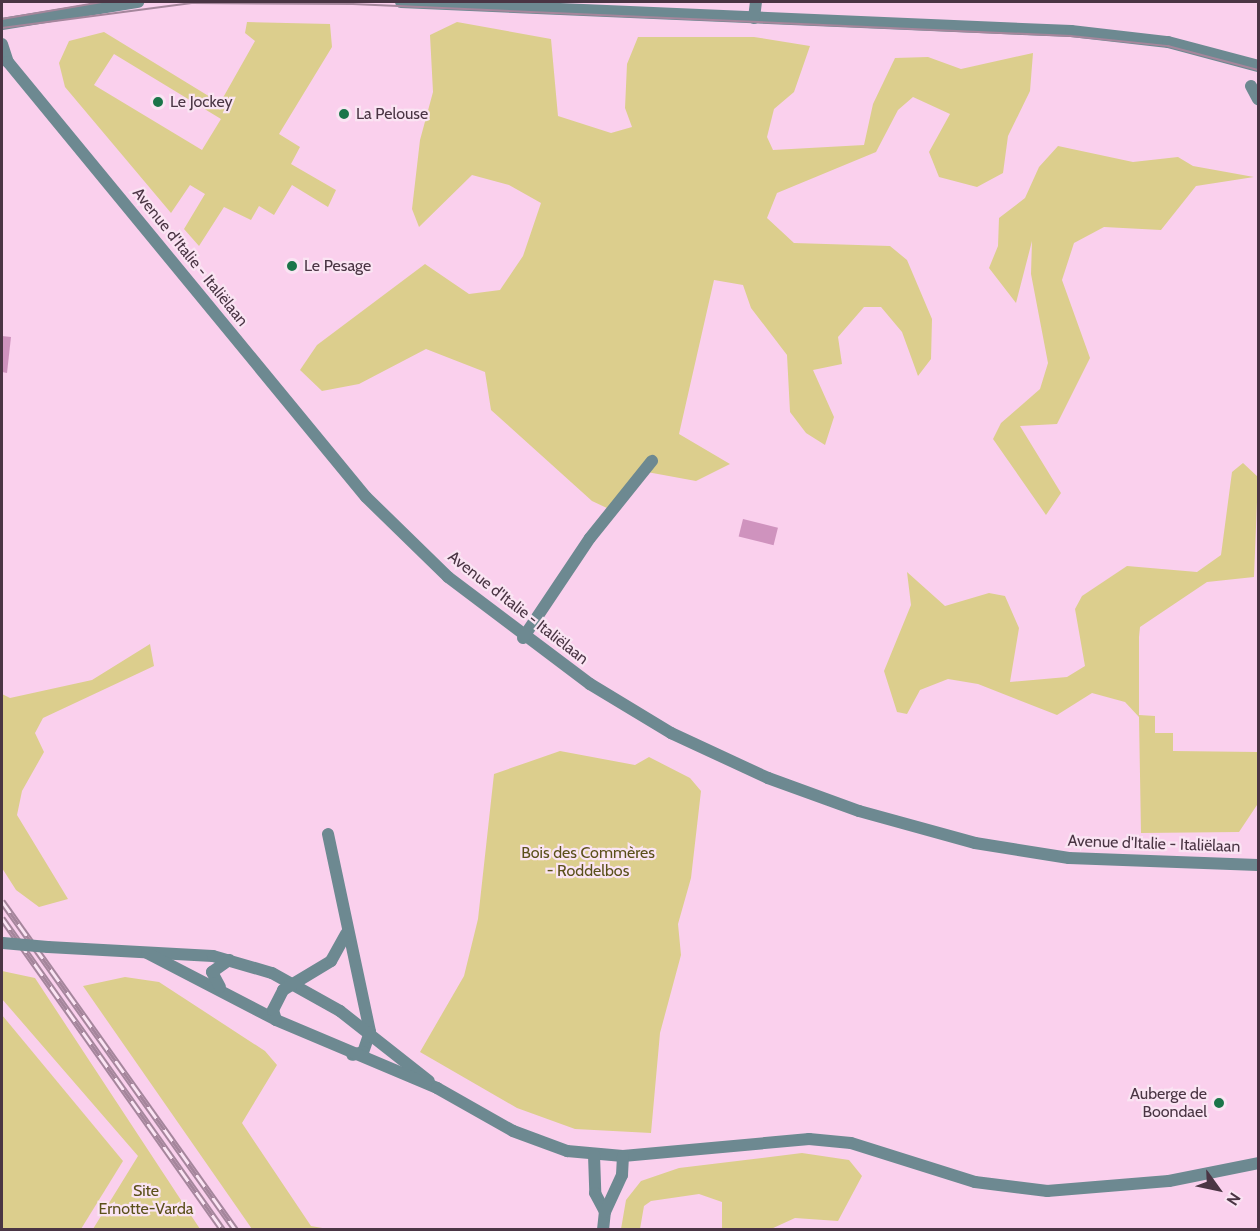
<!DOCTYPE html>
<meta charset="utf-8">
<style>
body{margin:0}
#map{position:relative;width:1260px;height:1231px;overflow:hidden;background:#fad0ed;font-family:Cabin,sans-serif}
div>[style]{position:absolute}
.green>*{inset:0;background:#dcce8d}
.water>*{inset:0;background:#cf93be;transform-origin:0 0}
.street>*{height:12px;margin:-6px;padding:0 6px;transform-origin:6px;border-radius:6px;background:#6d8991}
.tram>*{height:1.5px;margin:-0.75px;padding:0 0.75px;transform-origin:0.75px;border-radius:0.75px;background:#a5869c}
.rail>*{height:7px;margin-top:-3.5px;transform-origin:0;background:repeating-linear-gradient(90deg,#fae4f3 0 14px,#a5869c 0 28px);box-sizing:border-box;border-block:2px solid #a5869c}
.street-bridge>*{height:12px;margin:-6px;padding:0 6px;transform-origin:6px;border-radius:6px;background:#6d8991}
.dots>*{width:16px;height:16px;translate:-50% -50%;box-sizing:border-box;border:3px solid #fae4f3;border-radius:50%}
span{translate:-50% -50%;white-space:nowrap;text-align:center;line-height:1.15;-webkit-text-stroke:4.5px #fae4f3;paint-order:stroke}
.poi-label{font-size:16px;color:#4a3544}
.left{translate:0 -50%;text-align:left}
.right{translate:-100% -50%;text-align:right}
.street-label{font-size:16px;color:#4a3544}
.park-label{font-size:16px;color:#5b501b}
.frame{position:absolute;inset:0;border:3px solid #4a3544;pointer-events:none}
.north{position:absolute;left:1188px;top:1159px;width:60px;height:60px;-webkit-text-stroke:4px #fae4f3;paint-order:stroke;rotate:123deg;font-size:16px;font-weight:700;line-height:24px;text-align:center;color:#4a3544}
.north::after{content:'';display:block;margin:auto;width:21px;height:27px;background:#4a3544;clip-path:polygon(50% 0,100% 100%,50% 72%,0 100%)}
</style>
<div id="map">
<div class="green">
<div style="clip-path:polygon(evenodd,247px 22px,330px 24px,332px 47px,279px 134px,300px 147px,291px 164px,336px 190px,328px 207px,292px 185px,274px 215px,259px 206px,251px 220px,224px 207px,199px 246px,184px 229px,205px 194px,190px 185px,171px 213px,65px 87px,59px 63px,69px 41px,104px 32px,220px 103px,255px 41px,245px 33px,247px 22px,114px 54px,221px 119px,202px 150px,94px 85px,114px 54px)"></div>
<div style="clip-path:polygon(457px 22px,551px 39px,558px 116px,611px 133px,632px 127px,625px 108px,627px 64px,638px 37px,754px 37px,810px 46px,794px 92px,774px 109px,767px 137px,773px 150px,864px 145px,873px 104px,895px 58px,928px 57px,961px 69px,1033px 53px,1030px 91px,1008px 136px,1003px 173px,977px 187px,939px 177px,929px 152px,950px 114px,913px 97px,898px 110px,876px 152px,777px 193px,767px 218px,794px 243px,890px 246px,907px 260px,932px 319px,931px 359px,918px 376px,902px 332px,881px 307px,864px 307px,838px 337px,842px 364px,813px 370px,834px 417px,825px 445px,806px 433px,790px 412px,787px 355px,751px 308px,743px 285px,714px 280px,679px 434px,730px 464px,696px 481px,647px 472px,609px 509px,592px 501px,491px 410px,485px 372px,426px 349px,359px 384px,322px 391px,300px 370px,317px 345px,425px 264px,469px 294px,500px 290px,523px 256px,541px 203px,509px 185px,472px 175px,419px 227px,412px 209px,420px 140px,433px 92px,430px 35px)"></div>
<div style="clip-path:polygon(1058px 146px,1133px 162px,1178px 157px,1193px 166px,1254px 177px,1196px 186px,1161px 230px,1104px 227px,1074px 243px,1062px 280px,1090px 358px,1057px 424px,1020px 426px,1061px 493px,1046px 515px,993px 439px,1001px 423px,1040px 389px,1048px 363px,1031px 274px,1032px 241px,1016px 303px,989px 268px,998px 246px,999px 218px,1025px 198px,1039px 167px)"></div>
<div style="clip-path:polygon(1243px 463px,1258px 477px,1254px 577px,1207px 582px,1140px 627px,1139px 637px,1139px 715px,1155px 716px,1155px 733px,1173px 733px,1173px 751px,1258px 752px,1257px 805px,1239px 832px,1141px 833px,1139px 717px,1125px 702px,1092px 693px,1057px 715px,978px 684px,948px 679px,920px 690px,907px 714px,897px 712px,884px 671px,911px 605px,907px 572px,945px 606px,989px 593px,1005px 596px,1019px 628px,1010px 682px,1067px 677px,1085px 666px,1075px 609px,1082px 596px,1127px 566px,1197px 572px,1221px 555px,1232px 472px)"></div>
<div style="clip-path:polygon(150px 644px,154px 666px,43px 718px,35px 733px,44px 752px,22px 791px,17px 815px,68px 899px,39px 907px,16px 890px,2px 868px,2px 694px,10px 698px,92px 680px)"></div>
<div style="clip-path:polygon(560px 751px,635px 765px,649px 757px,690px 778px,701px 791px,691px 878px,678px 924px,681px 955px,660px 1033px,651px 1133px,575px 1129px,517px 1108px,420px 1052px,464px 976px,478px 919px,494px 774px)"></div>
<div style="clip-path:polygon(2px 971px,35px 978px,200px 1229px,93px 1229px,138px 1156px,2px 999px)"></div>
<div style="clip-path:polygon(125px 977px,159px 982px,265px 1051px,277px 1065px,242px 1123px,311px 1226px,328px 1229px,252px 1229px,83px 986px)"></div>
<div style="clip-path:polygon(2px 1015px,123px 1161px,81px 1229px,2px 1229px)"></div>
<div style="clip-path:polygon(802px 1153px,849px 1160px,862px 1176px,838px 1221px,795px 1218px,771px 1229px,722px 1229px,722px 1202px,699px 1194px,651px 1201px,644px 1206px,640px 1229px,621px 1229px,626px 1200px,641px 1181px,679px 1168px)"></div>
</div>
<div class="water">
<div style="clip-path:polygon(2px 336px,11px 337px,7px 373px,2px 372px)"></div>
<div style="left:743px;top:519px;width:36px;height:18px;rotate:14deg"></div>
</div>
<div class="street">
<div style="left:401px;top:2px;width:671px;rotate:2.48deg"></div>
<div style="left:1071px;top:31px;width:98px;rotate:6.5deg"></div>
<div style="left:1168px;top:42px;width:93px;rotate:14.9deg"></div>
<div style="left:754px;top:18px;width:16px;rotate:-83deg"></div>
<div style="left:2px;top:24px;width:138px;rotate:-9.2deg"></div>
<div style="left:2px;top:44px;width:19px;rotate:72deg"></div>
<div style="left:8px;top:62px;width:563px;rotate:50.55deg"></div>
<div style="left:366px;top:497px;width:115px;rotate:44.3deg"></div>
<div style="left:448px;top:577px;width:178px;rotate:37deg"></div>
<div style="left:590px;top:684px;width:95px;rotate:31.2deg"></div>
<div style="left:671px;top:733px;width:107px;rotate:24.9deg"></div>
<div style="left:768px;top:778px;width:97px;rotate:19.9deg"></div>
<div style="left:859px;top:811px;width:120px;rotate:15.4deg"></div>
<div style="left:975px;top:843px;width:95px;rotate:9.1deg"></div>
<div style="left:1069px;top:858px;width:189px;rotate:2.1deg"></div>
<div style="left:1251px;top:86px;width:15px;rotate:62deg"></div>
<div style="left:523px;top:638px;width:120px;rotate:-56.2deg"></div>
<div style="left:590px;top:538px;width:99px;rotate:-51.2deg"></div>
<div style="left:328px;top:834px;width:202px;rotate:78deg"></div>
<div style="left:370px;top:1032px;width:21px;rotate:109deg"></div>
<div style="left:363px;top:1052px;width:11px;rotate:165deg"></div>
<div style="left:48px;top:947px;width:165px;rotate:3.1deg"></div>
<div style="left:213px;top:956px;width:61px;rotate:16.1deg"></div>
<div style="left:272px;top:973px;width:78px;rotate:29.2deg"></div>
<div style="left:340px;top:1011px;width:113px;rotate:38.2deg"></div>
<div style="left:147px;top:953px;width:145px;rotate:27.4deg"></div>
<div style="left:276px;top:1020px;width:175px;rotate:22.9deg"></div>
<div style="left:437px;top:1088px;width:87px;rotate:29.5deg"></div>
<div style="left:513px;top:1131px;width:58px;rotate:20.3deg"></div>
<div style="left:567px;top:1151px;width:56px;rotate:5.1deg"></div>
<div style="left:623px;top:1156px;width:187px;rotate:-5.2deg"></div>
<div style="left:809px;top:1139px;width:42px;rotate:5.4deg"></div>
<div style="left:851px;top:1143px;width:130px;rotate:17.5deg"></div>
<div style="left:975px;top:1182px;width:73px;rotate:7.1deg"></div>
<div style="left:1047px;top:1191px;width:122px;rotate:-4.7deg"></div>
<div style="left:1169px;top:1181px;width:91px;rotate:-11.4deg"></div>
<div style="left:220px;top:987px;width:17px;rotate:-118deg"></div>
<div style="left:212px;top:972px;width:21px;rotate:-35deg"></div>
<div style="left:276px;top:1020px;width:10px;rotate:-107deg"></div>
<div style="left:273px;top:1010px;width:22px;rotate:-63deg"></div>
<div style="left:283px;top:990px;width:56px;rotate:-31.1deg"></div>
<div style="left:331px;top:961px;width:31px;rotate:-61deg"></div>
<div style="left:594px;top:1155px;width:38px;rotate:88deg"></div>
<div style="left:595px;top:1193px;width:21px;rotate:62deg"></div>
<div style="left:603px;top:1230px;width:18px;rotate:-84deg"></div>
<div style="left:605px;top:1212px;width:41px;rotate:-65.3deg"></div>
<div style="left:622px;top:1175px;width:19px;rotate:-87deg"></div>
</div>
<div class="tram">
<div style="left:2px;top:19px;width:101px;rotate:-9.6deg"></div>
<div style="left:2px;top:28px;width:193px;rotate:-7.5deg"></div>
<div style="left:193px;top:3px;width:160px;rotate:0.4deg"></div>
<div style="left:353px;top:4px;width:719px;rotate:2.55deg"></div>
<div style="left:1071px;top:36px;width:98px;rotate:5.9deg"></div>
<div style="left:1168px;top:46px;width:93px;rotate:14.9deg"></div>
</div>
<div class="rail">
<div style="left:2px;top:901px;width:404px;rotate:54.6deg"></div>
<div style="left:2px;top:918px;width:382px;rotate:54.7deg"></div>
</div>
<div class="street-bridge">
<div style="left:3px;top:943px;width:45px;rotate:5.1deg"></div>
</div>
<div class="dots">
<div style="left:158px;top:102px;background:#1a7549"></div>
<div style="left:344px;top:114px;background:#1a7549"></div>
<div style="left:292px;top:266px;background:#1a7549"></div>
<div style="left:1219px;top:1103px;background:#1a7549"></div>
</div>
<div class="poi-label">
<span class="left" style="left:170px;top:102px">Le Jockey</span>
<span class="left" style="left:356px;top:114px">La Pelouse</span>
<span class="left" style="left:304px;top:266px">Le Pesage</span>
<span class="right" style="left:1207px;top:1103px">Auberge de<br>Boondael</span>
</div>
<div class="street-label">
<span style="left:190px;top:257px;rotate:51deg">Avenue d'Italie - Italiëlaan</span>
<span style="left:518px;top:608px;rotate:38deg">Avenue d'Italie - Italiëlaan</span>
<span style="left:1154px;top:844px;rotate:2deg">Avenue d'Italie - Italiëlaan</span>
</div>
<div class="park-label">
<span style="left:588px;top:862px">Bois des Commères<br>- Roddelbos</span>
<span style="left:146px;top:1200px">Site<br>Ernotte-Varda</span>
</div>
<div class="frame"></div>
<div class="north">N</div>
</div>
